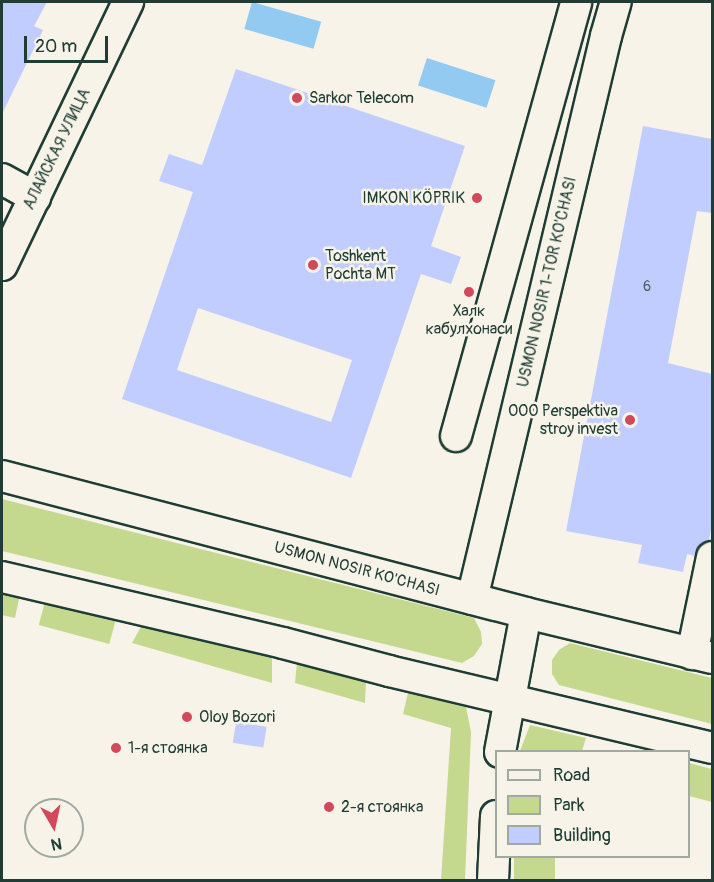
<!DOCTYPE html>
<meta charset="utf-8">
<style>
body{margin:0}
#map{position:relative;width:714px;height:882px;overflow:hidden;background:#f7f3e8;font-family:Pangolin,sans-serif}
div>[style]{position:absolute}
.green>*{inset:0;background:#c4d98e;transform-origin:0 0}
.water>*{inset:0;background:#92caf1;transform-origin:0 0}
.building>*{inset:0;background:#c1cdff;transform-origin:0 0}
.roads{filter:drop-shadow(2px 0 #1f3d34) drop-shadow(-2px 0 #1f3d34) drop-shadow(0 2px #1f3d34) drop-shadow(0 -2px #1f3d34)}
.minor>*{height:30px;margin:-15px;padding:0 15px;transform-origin:15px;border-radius:15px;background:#f7f3e8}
.dots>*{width:16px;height:16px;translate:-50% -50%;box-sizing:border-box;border:3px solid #f7f3e8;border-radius:50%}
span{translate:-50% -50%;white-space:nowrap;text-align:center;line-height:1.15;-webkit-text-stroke:5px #f7f3e8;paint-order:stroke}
.number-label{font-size:14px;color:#486167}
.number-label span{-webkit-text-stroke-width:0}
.poi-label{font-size:16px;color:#1f3d34}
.left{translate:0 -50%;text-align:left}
.right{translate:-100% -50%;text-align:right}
.street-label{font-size:16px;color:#1f3d34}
.frame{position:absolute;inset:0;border:3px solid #1f3d34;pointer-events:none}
.legend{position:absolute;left:495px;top:750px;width:195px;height:108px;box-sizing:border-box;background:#f7f3e8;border:2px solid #a1aaa0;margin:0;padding:8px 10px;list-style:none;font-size:18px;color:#1f3d34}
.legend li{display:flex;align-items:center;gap:12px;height:30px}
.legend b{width:30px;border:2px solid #a1aaa0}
.north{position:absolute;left:24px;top:798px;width:60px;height:60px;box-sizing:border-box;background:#f7f3e8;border:2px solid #a1aaa0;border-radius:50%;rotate:171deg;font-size:16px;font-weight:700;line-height:24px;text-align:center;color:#1f3d34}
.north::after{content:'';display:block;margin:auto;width:21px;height:27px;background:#d1495b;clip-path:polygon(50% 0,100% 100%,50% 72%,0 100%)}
.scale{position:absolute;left:24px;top:36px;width:84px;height:27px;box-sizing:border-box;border:3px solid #1f3d34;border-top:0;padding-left:8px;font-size:18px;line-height:21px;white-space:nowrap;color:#1f3d34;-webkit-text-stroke:4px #f7f3e8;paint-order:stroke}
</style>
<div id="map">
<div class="green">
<div style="clip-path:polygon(2px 499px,474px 618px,481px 632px,482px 644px,474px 656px,462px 663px,2px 551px)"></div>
<div style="clip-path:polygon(2px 589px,20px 594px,15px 618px,2px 615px)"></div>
<div style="left:46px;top:598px;width:73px;height:28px;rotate:15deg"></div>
<div style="clip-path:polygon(143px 623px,272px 656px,272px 683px,132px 643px)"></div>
<div style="clip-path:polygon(570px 643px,712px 678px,712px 724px,559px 685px,552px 674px,552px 660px,559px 650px)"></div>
<div style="clip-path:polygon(297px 662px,366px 681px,365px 703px,295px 683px)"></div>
<div style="clip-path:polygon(408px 693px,466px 707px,471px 732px,465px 880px,441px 880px,451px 728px,403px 714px)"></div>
<div style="clip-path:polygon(530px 725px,586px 738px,582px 751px,520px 751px)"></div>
<div style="clip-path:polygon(689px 763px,712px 769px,712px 802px,689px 796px)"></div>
<div style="left:514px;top:857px;width:41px;height:23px"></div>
</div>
<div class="water">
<div style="left:252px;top:2px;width:72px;height:28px;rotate:16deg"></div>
<div style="left:427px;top:58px;width:72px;height:29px;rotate:18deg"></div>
</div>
<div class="building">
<div style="clip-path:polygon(2px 2px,47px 2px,34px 26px,43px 30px,2px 114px)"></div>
<div style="clip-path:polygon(evenodd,236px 69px,465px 146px,431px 246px,461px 257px,451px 284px,421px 274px,351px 478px,122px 399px,193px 192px,159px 181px,169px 154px,202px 165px,236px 69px,198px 308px,352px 360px,331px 422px,177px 370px,198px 308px)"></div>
<div style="clip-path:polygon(643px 126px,712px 139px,712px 213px,697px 211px,668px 363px,712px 374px,712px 524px,709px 540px,700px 545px,695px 556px,687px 554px,683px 572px,638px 563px,642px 545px,566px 531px)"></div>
<div style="left:236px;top:722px;width:31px;height:21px;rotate:9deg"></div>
</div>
<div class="roads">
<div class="minor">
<div style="left:2px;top:179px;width:38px;rotate:29deg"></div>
<div style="left:2px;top:265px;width:292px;rotate:-64.4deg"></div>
<div style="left:456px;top:436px;width:450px;rotate:-74.5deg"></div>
<div style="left:2px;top:476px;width:542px;rotate:14.65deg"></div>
<div style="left:526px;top:613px;width:191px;rotate:13.6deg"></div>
<div style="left:2px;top:577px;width:289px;rotate:13.2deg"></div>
<div style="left:283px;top:643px;width:110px;rotate:14.8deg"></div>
<div style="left:389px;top:671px;width:332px;rotate:13.4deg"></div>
<div style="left:472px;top:599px;width:579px;rotate:-76.61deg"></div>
<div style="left:606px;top:36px;width:35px;rotate:-74deg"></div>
<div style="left:692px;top:654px;width:99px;rotate:-78.3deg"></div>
<div style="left:500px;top:752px;width:141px;rotate:-79.4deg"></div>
<div style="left:493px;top:880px;width:64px;rotate:-87.3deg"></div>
</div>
</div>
<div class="dots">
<div style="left:297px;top:98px;background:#d1495b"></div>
<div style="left:477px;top:198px;background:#d1495b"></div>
<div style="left:313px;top:265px;background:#d1495b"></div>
<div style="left:469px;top:292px;background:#d1495b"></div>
<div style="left:630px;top:420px;background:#d1495b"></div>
<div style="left:187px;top:717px;background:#d1495b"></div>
<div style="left:116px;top:748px;background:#d1495b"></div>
<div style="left:329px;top:807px;background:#d1495b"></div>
</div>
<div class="number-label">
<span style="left:647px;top:287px">6</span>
</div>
<div class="poi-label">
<span class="left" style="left:309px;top:98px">Sarkor Telecom</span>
<span class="right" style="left:465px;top:198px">IMKON KÖPRIK</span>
<span class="left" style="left:325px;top:265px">Toshkent<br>Pochta MT</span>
<span style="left:469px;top:320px">Халк<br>кабулхонаси</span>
<span class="right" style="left:618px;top:420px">ООО Perspektiva<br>stroy invest</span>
<span class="left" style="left:199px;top:717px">Oloy Bozori</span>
<span class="left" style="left:128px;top:748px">1-я стоянка</span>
<span class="left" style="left:341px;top:807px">2-я стоянка</span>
</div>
<div class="street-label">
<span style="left:57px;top:149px;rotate:-64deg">АЛАЙСКАЯ УЛИЦА</span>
<span style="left:547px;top:282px;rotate:-77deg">USMON NOSIR 1-TOR KO'CHASI</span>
<span style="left:357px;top:569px;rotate:15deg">USMON NOSIR KO'CHASI</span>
</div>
<div class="frame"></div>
<ul class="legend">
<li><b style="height:8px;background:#f7f3e8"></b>Road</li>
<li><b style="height:16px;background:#c4d98e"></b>Park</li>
<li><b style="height:16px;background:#c1cdff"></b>Building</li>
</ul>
<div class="north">N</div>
<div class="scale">20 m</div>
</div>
